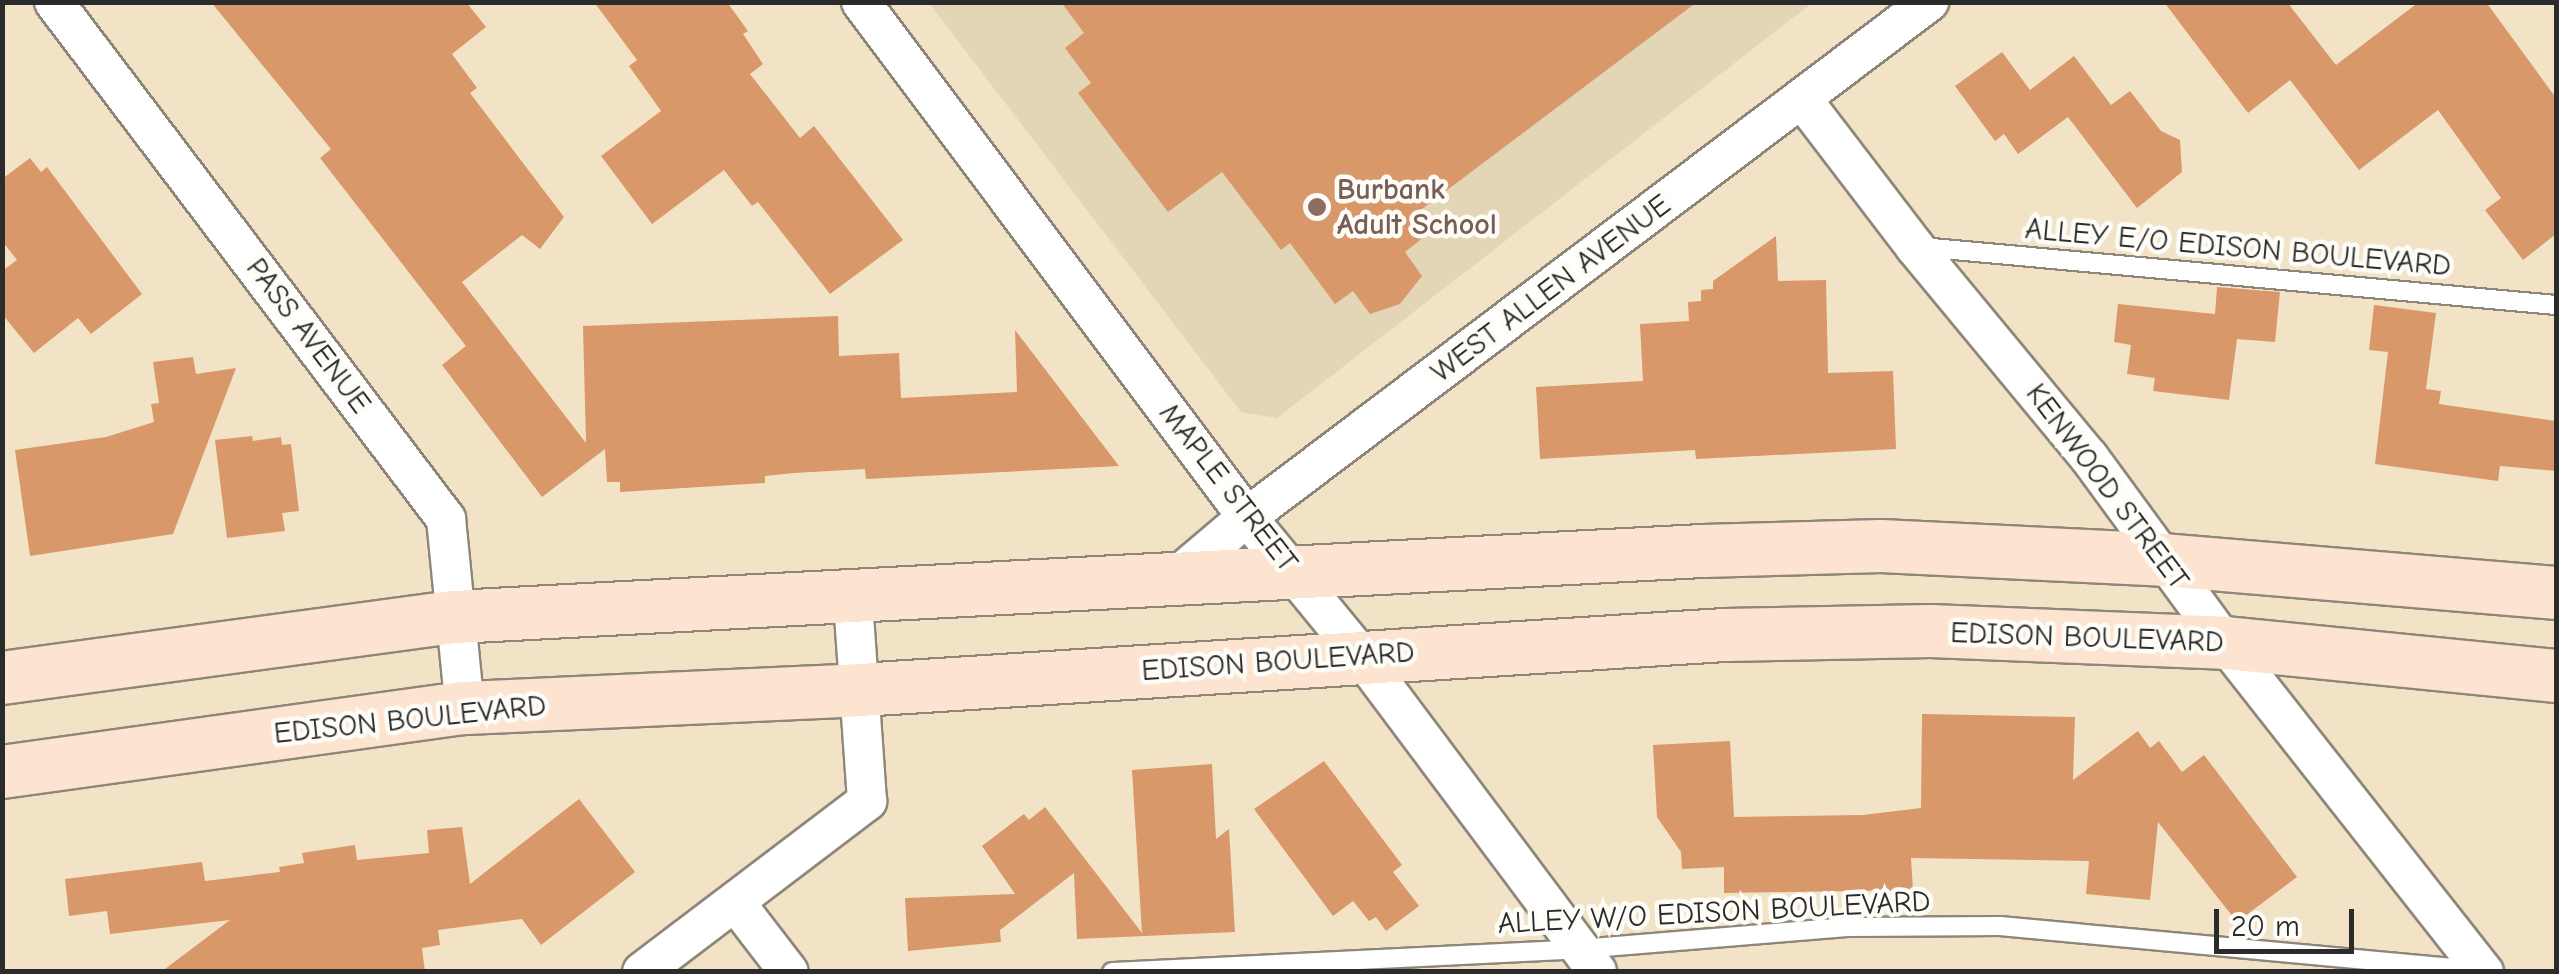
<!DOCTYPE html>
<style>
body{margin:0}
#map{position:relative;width:2559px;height:974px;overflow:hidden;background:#f2e3c7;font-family:"Comic Neue",sans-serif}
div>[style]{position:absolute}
.built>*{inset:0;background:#e2d6b7}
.building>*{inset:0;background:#d89869}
.roads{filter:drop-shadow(2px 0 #8e8779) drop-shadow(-2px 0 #8e8779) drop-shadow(0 2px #8e8779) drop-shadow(0 -2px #8e8779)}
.service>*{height:18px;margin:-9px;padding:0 9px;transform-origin:9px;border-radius:9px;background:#fff}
.minor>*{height:38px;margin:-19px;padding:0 19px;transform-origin:19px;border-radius:19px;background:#fff}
.secondary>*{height:52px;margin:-26px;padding:0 26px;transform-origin:26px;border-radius:26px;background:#fde4d1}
.dots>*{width:28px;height:28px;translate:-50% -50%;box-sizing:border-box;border:5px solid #fdfcf7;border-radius:50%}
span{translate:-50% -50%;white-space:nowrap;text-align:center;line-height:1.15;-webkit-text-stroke:9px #fdfcf7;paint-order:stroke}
.education-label{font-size:30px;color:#785e54;font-weight:700}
.left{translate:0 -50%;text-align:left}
.street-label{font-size:30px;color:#2b2b2b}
.frame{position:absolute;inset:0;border:5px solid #2b2b2b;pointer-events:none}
.scale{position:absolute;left:2214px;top:909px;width:140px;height:45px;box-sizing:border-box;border:5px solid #2b2b2b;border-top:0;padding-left:12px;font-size:30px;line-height:35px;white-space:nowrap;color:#2b2b2b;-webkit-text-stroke:8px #fdfcf7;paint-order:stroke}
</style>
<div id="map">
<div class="built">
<div style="clip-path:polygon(929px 3px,1812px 3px,1277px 418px,1241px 412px)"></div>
</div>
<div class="building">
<div style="clip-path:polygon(211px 2px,466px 2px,486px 27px,452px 54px,477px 88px,470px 93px,564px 217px,540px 249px,522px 235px,462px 282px,586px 443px,583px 326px,838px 316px,839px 356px,899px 353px,901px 398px,1017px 392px,1015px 330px,1119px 466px,866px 479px,865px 469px,794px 473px,765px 476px,765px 483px,620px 492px,620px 482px,607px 482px,605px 449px,542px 497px,442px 365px,466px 346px,320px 158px,331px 149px)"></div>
<div style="clip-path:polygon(594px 2px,727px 2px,748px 31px,743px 34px,763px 64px,750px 74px,800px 138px,814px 126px,903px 240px,830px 294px,758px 202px,752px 206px,724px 170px,652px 224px,601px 156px,661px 111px,629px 66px,637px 60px)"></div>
<div style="clip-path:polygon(1061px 2px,1697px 2px,1410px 218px,1424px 237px,1405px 252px,1422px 276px,1400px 304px,1370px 314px,1353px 291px,1335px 304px,1290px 243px,1281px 250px,1222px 172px,1168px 212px,1078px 93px,1091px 83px,1065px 48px,1084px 33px)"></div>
<div style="clip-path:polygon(2164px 2px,2287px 2px,2336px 65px,2419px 2px,2486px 2px,2556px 98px,2556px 234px,2523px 260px,2485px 210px,2501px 198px,2438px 110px,2359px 170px,2290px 80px,2248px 113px)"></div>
<div style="clip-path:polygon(2002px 52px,2030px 90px,2074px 56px,2111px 105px,2130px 91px,2161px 131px,2180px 140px,2182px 172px,2137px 208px,2068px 117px,2018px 154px,2004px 134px,1995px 141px,1955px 86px)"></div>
<div style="clip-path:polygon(30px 158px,41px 172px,47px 167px,142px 294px,91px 334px,78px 318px,34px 353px,2px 314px,2px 271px,17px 260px,2px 241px,2px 179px)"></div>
<div style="clip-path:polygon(1776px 236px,1778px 281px,1826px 280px,1828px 373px,1893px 371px,1896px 449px,1696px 459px,1695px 450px,1540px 459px,1536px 387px,1643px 381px,1640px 324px,1689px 321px,1688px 302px,1701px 301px,1701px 290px,1713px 289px,1713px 281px)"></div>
<div style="clip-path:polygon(2217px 287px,2280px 292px,2275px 342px,2237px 339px,2229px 400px,2153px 391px,2155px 378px,2127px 374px,2131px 345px,2114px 342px,2118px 304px,2215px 314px)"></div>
<div style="clip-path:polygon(2374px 305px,2436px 313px,2426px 389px,2441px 391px,2439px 404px,2556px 421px,2556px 471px,2500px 466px,2498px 481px,2375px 464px,2388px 352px,2369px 350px)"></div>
<div style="clip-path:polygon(193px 357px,196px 374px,236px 368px,173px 534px,30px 556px,15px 450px,106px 437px,154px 422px,151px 404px,159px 403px,153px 362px)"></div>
<div style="clip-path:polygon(252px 436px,253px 441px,281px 437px,282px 445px,291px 444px,299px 511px,282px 513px,285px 531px,227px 538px,215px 440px)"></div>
<div style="clip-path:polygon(1922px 714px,2075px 717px,2073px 780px,2138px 731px,2150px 748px,2159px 741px,2182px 772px,2204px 755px,2297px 877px,2237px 922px,2158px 822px,2150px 900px,2086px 894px,2089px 861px,1911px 858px,1913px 890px,1724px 893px,1724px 867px,1682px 869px,1681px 852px,1657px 817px,1653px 745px,1730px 741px,1734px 817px,1863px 815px,1921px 808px)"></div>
<div style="clip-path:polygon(1324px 761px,1402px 865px,1393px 872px,1419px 906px,1386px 931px,1376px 917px,1369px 921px,1353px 901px,1333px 916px,1254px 809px)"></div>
<div style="clip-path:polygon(1212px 764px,1216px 839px,1229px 829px,1235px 932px,1077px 939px,1074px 873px,1000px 930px,1001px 942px,908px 951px,905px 898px,1015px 894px,982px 846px,1024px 814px,1029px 820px,1045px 807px,1142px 933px,1132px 770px)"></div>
<div style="clip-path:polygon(579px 799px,635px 872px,541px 945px,522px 919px,438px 930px,440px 945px,422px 948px,425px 972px,161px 972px,230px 920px,110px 934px,107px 911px,69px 916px,65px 879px,202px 862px,205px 881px,280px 872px,279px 867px,304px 863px,302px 853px,355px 845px,357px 860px,429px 853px,427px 830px,462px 827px,470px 884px)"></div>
</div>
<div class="roads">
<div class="service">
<div style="left:1921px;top:247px;width:638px;rotate:5.22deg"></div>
<div style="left:1112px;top:972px;width:469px;rotate:-2.8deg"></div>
<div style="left:1580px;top:949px;width:271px;rotate:-4.7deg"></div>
<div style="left:1850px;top:927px;width:150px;rotate:-0.4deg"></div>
<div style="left:2000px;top:926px;width:479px;rotate:5.3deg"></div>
</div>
<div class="minor">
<div style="left:54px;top:2px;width:649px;rotate:52.83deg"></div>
<div style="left:446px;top:519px;width:190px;rotate:84.3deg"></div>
<div style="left:861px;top:2px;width:644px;rotate:53.15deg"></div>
<div style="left:1247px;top:517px;width:180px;rotate:50.6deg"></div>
<div style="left:1361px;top:656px;width:394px;rotate:53.2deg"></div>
<div style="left:1802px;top:99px;width:186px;rotate:52.6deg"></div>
<div style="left:1915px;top:247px;width:273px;rotate:50.4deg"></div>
<div style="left:2089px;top:457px;width:230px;rotate:53.8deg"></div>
<div style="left:2225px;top:643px;width:419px;rotate:51.8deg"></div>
<div style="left:1175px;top:578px;width:94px;rotate:-40.3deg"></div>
<div style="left:1247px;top:517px;width:855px;rotate:-37.06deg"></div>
<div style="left:735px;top:902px;width:88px;rotate:52.4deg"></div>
<div style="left:642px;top:972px;width:283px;rotate:-37.2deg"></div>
<div style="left:867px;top:801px;width:202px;rotate:-94deg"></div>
</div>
<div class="secondary">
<div style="left:2px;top:678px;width:457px;rotate:-7.7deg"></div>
<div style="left:455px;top:617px;width:1250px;rotate:-3.03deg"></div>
<div style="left:1703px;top:551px;width:178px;rotate:-1.6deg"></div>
<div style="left:1881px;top:546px;width:283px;rotate:2.8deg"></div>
<div style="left:2164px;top:560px;width:393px;rotate:4.8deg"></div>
<div style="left:2px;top:772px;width:467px;rotate:-7.9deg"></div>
<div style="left:465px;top:708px;width:395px;rotate:-2.6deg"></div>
<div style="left:860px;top:690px;width:867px;rotate:-3.64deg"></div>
<div style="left:1725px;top:635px;width:206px;rotate:-1.1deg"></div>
<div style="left:1931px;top:631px;width:294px;rotate:2.3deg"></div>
<div style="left:2225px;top:643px;width:333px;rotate:5.7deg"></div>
</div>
</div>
<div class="dots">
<div style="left:1317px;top:207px;background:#8d6e63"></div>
</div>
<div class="education-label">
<span class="left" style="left:1337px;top:207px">Burbank<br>Adult School</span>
</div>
<div class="street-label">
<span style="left:2238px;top:248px;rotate:5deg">ALLEY E/O EDISON BOULEVARD</span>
<span style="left:1551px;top:289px;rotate:-37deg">WEST ALLEN AVENUE</span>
<span style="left:308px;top:336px;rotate:53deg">PASS AVENUE</span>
<span style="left:2107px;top:487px;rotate:53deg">KENWOOD STREET</span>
<span style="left:1228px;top:488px;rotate:52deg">MAPLE STREET</span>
<span style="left:2087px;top:638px;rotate:2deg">EDISON BOULEVARD</span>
<span style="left:1278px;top:662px;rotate:-4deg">EDISON BOULEVARD</span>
<span style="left:410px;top:720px;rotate:-6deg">EDISON BOULEVARD</span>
<span style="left:1714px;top:913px;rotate:-3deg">ALLEY W/O EDISON BOULEVARD</span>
</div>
<div class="frame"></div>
<div class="scale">20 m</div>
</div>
